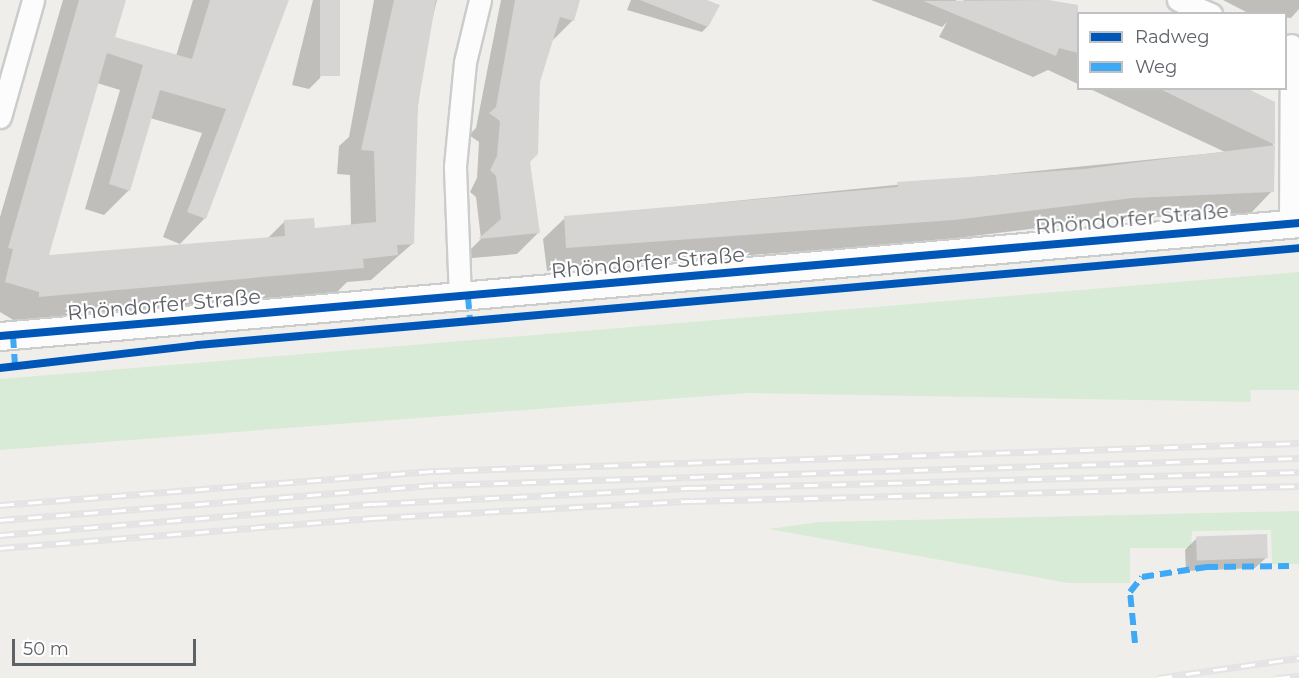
<!DOCTYPE html>
<meta charset="utf-8">
<style>
body{margin:0}
#map{position:relative;width:1299px;height:678px;overflow:hidden;background:#efeeea;font-family:Montserrat,sans-serif}
div>[style]{position:absolute}
.green>*{inset:0;background:#d8ebd6}
.shadow>*{inset:0;background:#0003}
.building>*{inset:0;background:#d6d5d3;transform-origin:0 0}
.roads{filter:drop-shadow(2px 0 #cbcccc) drop-shadow(-2px 0 #cbcccc) drop-shadow(0 2px #cbcccc) drop-shadow(0 -2px #cbcccc)}
.minor>*{height:21px;margin:-10.5px;padding:0 10.5px;transform-origin:10.5px;border-radius:10.5px;background:#fdfcfc}
.tertiary>*{height:27px;margin:-13.5px;padding:0 13.5px;transform-origin:13.5px;border-radius:13.5px;background:#fdfcfc}
.rail>*{height:7px;margin-top:-3.5px;transform-origin:0;background:repeating-linear-gradient(90deg,#fff 0 14px,#e4e4e4 0 28px);box-sizing:border-box;border-block:2px solid #e4e4e4}
.quiet>*{height:6px;margin-top:-3px;transform-origin:0;background:repeating-linear-gradient(90deg,#3fa9f5 0 12px,transparent 0 18px)}
.cycleway>*{height:8px;margin:-4px;padding:0 4px;transform-origin:4px;border-radius:4px;background:#0057b8}
span{translate:-50% -50%;white-space:nowrap;text-align:center;line-height:1.15;-webkit-text-stroke:4.5px #fff;paint-order:stroke}
.street-label{font-size:21px;color:#5f6368}
.legend{position:absolute;left:1077px;top:12px;width:210px;height:78px;box-sizing:border-box;background:#fff;border:2px solid #bfc1c3;margin:0;padding:8px 10px;list-style:none;font-size:18px;color:#5f6368}
.legend li{display:flex;align-items:center;gap:12px;height:30px}
.legend b{width:30px;border:2px solid #bfc1c3}
.scale{position:absolute;left:12px;top:639px;width:184px;height:27px;box-sizing:border-box;border:3px solid #5f6368;border-top:0;padding-left:8px;font-size:18px;line-height:21px;white-space:nowrap;color:#5f6368;-webkit-text-stroke:4px #fff;paint-order:stroke}
</style>
<div id="map">
<div class="green">
<div style="clip-path:polygon(1299px 272px,1299px 390px,1250px 390px,1251px 402px,747px 393px,0 450px,0 379px)"></div>
<div style="clip-path:polygon(1299px 511px,1299px 564px,1272px 564px,1271px 530px,1192px 531px,1191px 548px,1130px 548px,1130px 583px,1068px 583px,769px 529px,819px 522px)"></div>
</div>
<div class="shadow">
<div style="clip-path:polygon(63px 0,124px 0,113px 38px,176px 56px,193px 0,287px 0,204px 219px,180px 244px,163px 237px,202px 133px,150px 118px,129px 190px,104px 215px,85px 209px,120px 90px,97px 83px,47px 256px,267px 239px,285px 221px,313px 229px,351px 226px,350px 175px,337px 174px,339px 146px,349px 137px,374px 0,437px 0,423px 57px,411px 174px,412px 244px,371px 280px,347px 282px,337px 292px,15px 321px,0 312px,0 217px)"></div>
<div style="clip-path:polygon(313px 0,339px 0,320px 78px,309px 89px,292px 85px)"></div>
<div style="clip-path:polygon(501px 0,579px 0,573px 20px,551px 42px,539px 82px,528px 161px,538px 233px,517px 254px,461px 259px,481px 239px,476px 197px,470px 192px,477px 178px,479px 142px,469px 135px,476px 128px)"></div>
<div style="clip-path:polygon(631px 0,703px 0,707px 27px,702px 32px,627px 10px)"></div>
<div style="clip-path:polygon(871px 0,956px 0,955px 13px,964px 0,1042px 0,1078px 16px,1078px 84px,1048px 70px,1033px 77px,939px 37px,947px 22px,942px 27px)"></div>
<div style="clip-path:polygon(1223px 0,1299px 0,1299px 9px,1291px 18px,1250px 14px)"></div>
<div style="clip-path:polygon(1088px 88px,1241px 88px,1274px 103px,1272px 191px,1251px 213px,1111px 219px,932px 241px,547px 271px,543px 239px,565px 218px,1225px 152px)"></div>
<div style="clip-path:polygon(1196px 539px,1267px 557px,1255px 568px,1186px 571px,1185px 550px)"></div>
</div>
<div class="building">
<div style="clip-path:polygon(79px 0,126px 0,115px 37px,192px 59px,210px 0,289px 0,206px 219px,187px 212px,226px 109px,160px 90px,130px 191px,109px 184px,143px 65px,107px 53px,49px 255px,285px 236px,284px 220px,314px 218px,315px 228px,376px 222px,374px 151px,361px 150px,394px 0,436px 0,418px 105px,414px 244px,397px 245px,398px 255px,363px 259px,364px 268px,39px 297px,39px 292px,5px 282px,13px 249px,8px 248px)"></div>
<div style="left:320px;top:0;width:20px;height:76px"></div>
<div style="clip-path:polygon(515px 0,580px 0,574px 21px,560px 17px,540px 82px,538px 154px,530px 162px,540px 233px,478px 239px,501px 219px,496px 176px,490px 170px,497px 156px,500px 121px,489px 113px,496px 107px)"></div>
<div style="clip-path:polygon(640px 0,707px 0,720px 5px,708px 27px)"></div>
<div style="clip-path:polygon(1049px 0,1078px 5px,1078px 53px,1059px 48px,1056px 56px,923px 1px)"></div>
<div style="clip-path:polygon(1158px 88px,1246px 88px,1275px 102px,1275px 145px)"></div>
<div style="clip-path:polygon(1275px 145px,1274px 192px,1133px 198px,954px 220px,566px 248px,564px 216px,898px 187px,897px 182px,1084px 169px)"></div>
<div style="left:1267px;top:534px;width:24px;height:71px;rotate:88deg"></div>
</div>
<div class="roads">
<div class="minor">
<div style="left:1178px;top:0;width:36px;rotate:23deg"></div>
<div style="left:0;top:117px;width:122px;rotate:-74.2deg"></div>
<div style="left:1290px;top:223px;width:178px;rotate:-89.7deg"></div>
<div style="left:460px;top:298px;width:132px;rotate:-92.2deg"></div>
<div style="left:455px;top:166px;width:104px;rotate:-84.5deg"></div>
<div style="left:465px;top:62px;width:64px;rotate:-76.4deg"></div>
</div>
<div class="tertiary">
<div style="left:0;top:336px;width:1304px;rotate:-4.97deg"></div>
</div>
</div>
<div class="rail">
<div style="left:0;top:505px;width:437px;rotate:-4.5deg"></div>
<div style="left:436px;top:471px;width:863px;rotate:-1.86deg"></div>
<div style="left:0;top:520px;width:439px;rotate:-4.6deg"></div>
<div style="left:438px;top:485px;width:861px;rotate:-1.8deg"></div>
<div style="left:0;top:535px;width:374px;rotate:-4.8deg"></div>
<div style="left:373px;top:504px;width:319px;rotate:-2.9deg"></div>
<div style="left:692px;top:488px;width:607px;rotate:-1.51deg"></div>
<div style="left:0;top:548px;width:374px;rotate:-4.6deg"></div>
<div style="left:373px;top:518px;width:319px;rotate:-3.1deg"></div>
<div style="left:692px;top:501px;width:607px;rotate:-1.42deg"></div>
<div style="left:1158px;top:678px;width:142px;rotate:-8.1deg"></div>
<div style="left:1276px;top:678px;width:23px;rotate:-5deg"></div>
</div>
<div class="quiet">
<div style="left:468px;top:297px;width:24px;rotate:85deg"></div>
<div style="left:13px;top:336px;width:30px;rotate:86deg"></div>
<div style="left:1135px;top:643px;width:51px;rotate:-95.6deg"></div>
<div style="left:1130px;top:592px;width:19px;rotate:-51deg"></div>
<div style="left:1142px;top:577px;width:65px;rotate:-8.9deg"></div>
<div style="left:1206px;top:567px;width:83px;rotate:-0.7deg"></div>
</div>
<div class="cycleway">
<div style="left:0;top:336px;width:1304px;rotate:-4.97deg"></div>
<div style="left:0;top:368px;width:199px;rotate:-6.6deg"></div>
<div style="left:198px;top:345px;width:1105px;rotate:-5.03deg"></div>
</div>
<div class="street-label">
<span style="left:1132px;top:219px;rotate:-5deg">Rhöndorfer Straße</span>
<span style="left:648px;top:263px;rotate:-5deg">Rhöndorfer Straße</span>
<span style="left:164px;top:305px;rotate:-5deg">Rhöndorfer Straße</span>
</div>
<ul class="legend">
<li><b style="height:8px;background:#0057b8"></b>Radweg</li>
<li><b style="height:8px;background:#3fa9f5"></b>Weg</li>
</ul>
<div class="scale">50 m</div>
</div>
